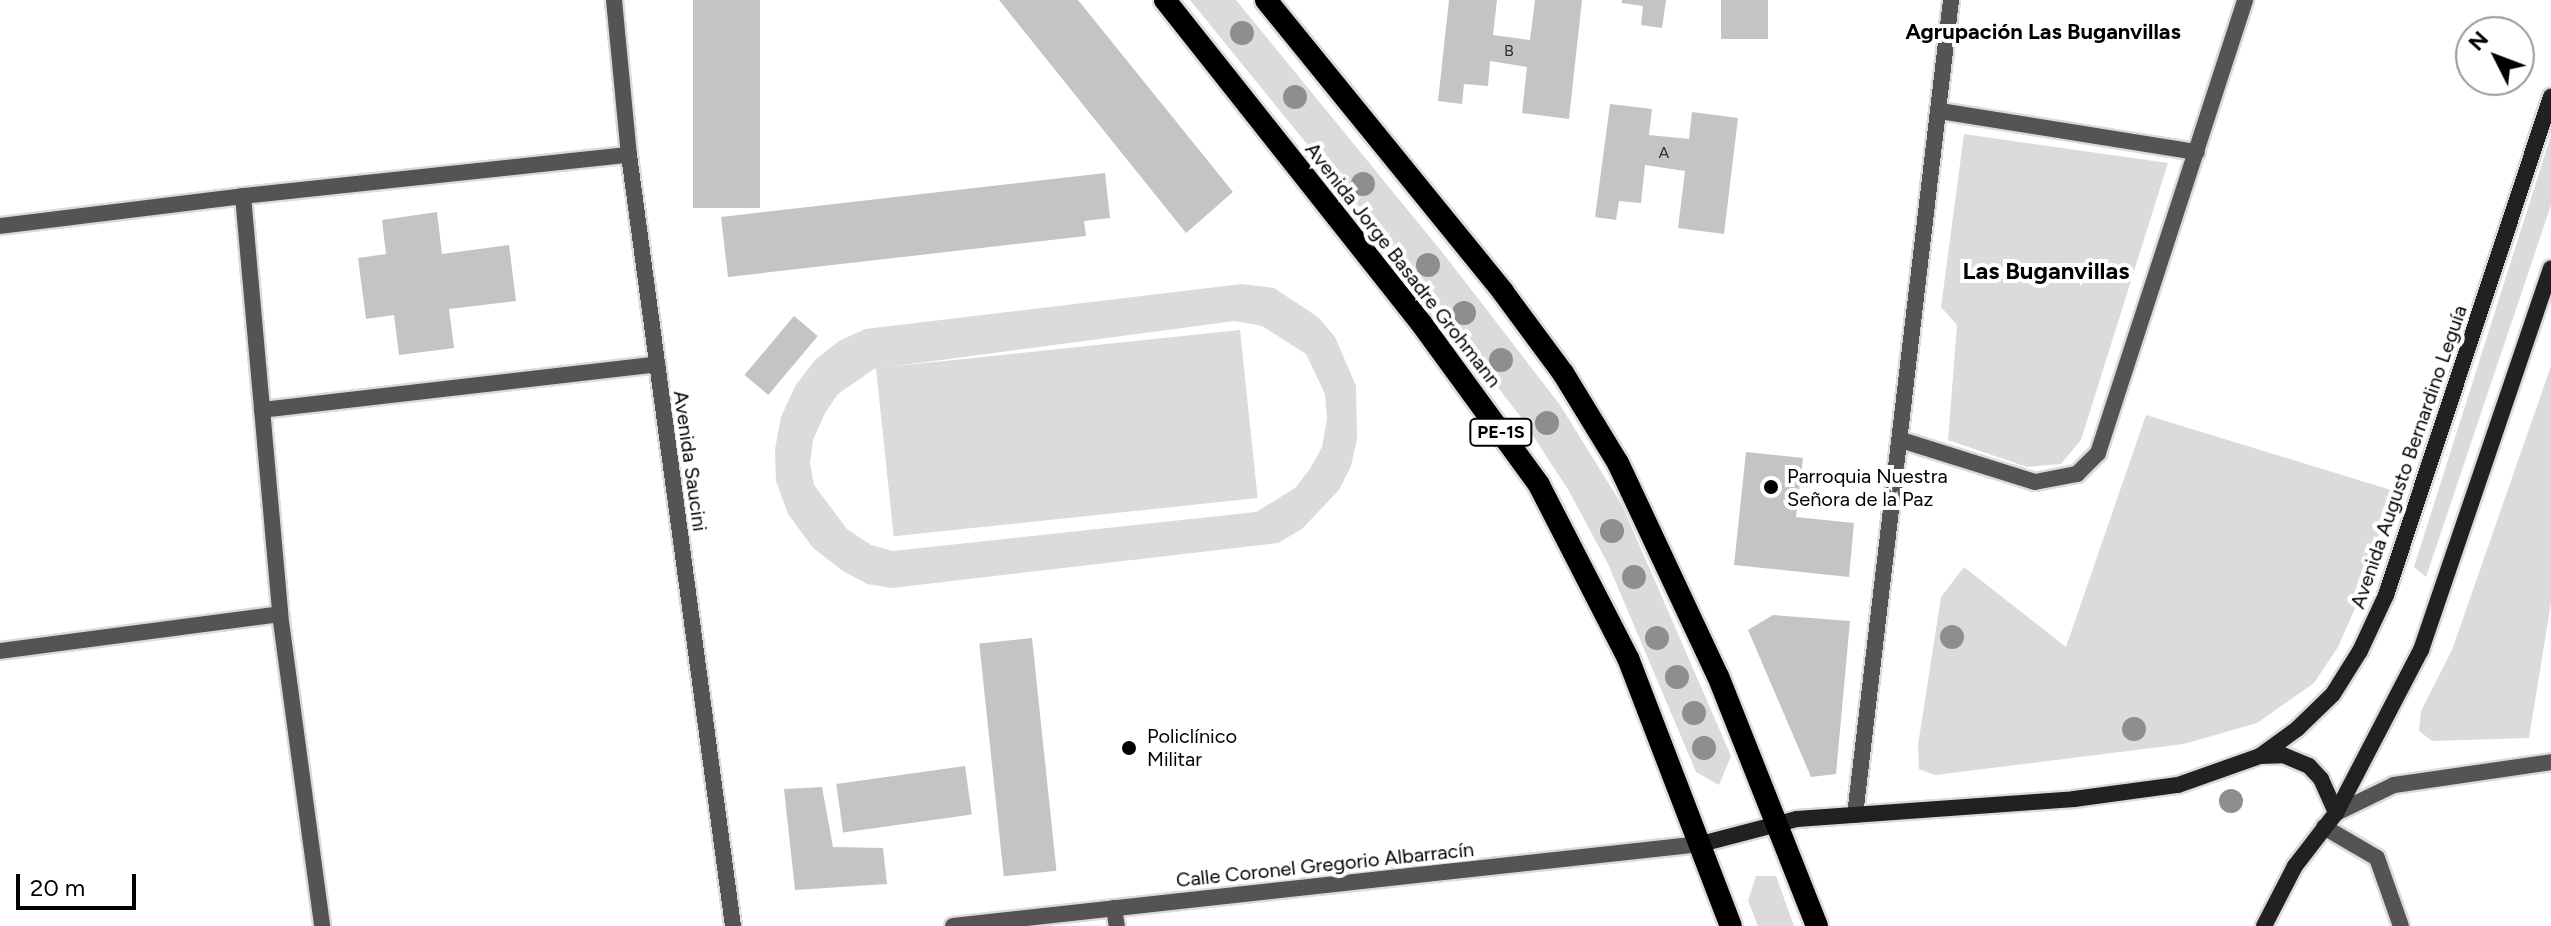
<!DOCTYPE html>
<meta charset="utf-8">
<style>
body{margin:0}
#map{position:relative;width:2551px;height:926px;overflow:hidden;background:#fff;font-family:Figtree,sans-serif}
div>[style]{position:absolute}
.green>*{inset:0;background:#dbdbdb;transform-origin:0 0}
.building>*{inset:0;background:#c4c4c4;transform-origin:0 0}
.roads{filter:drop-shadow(2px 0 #dbdbdb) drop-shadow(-2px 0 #dbdbdb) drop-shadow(0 2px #dbdbdb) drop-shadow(0 -2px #dbdbdb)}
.service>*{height:16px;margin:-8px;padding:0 8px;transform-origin:8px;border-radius:8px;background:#545454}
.minor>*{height:16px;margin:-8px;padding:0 8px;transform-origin:8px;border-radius:8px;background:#545454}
.secondary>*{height:16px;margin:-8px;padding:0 8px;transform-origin:8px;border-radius:8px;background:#212121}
.trunk>*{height:22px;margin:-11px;padding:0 11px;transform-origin:11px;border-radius:11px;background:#000}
.trees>*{width:24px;height:24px;margin:-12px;border-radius:50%;background:#8e8e8e}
.dots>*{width:22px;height:22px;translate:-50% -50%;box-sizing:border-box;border:4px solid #fff;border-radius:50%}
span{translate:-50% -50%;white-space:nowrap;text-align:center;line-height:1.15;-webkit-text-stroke:8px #fff;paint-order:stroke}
.number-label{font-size:16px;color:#313131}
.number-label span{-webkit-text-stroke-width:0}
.shield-label span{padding:2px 6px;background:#fff;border:2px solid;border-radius:6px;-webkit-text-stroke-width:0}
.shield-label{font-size:18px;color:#000;font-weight:700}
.street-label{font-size:20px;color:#000}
.poi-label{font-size:20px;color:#000}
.left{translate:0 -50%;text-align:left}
.neighbourhood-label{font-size:22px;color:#000;font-weight:700}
.quarter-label{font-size:24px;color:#000;font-weight:700}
.north{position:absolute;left:2455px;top:16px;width:80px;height:80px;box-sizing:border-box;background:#fff;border:2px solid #999;border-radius:50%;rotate:312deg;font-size:22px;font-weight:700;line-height:32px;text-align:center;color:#000}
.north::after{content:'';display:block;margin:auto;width:28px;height:36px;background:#000;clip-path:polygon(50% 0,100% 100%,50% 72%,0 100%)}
.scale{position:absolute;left:16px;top:874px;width:120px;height:36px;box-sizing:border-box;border:4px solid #000;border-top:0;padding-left:10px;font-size:24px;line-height:28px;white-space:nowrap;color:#000;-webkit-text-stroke:6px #fff;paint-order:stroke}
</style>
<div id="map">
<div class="green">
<div style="clip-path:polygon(1190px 0,1236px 0,1446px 257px,1560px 405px,1622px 505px,1731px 756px,1719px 785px,1696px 772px,1608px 564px,1569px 491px,1520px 416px,1359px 208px)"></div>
<div style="clip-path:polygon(1964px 134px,2168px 163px,2081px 440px,2061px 464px,2027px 467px,1948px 440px,1957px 325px,1941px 307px)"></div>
<div style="clip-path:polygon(2551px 135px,2551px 205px,2426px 577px,2414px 567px)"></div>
<div style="clip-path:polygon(evenodd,1242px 284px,1274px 288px,1318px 317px,1335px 337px,1356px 386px,1357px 439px,1351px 466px,1339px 490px,1302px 529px,1278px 543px,892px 588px,867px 584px,843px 571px,813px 548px,788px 514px,776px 481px,775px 449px,781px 417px,795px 386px,816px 359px,839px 341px,865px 329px,1242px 284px,1235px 321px,1262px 326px,1306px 354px,1325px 394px,1327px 419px,1322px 447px,1310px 469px,1295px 488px,1256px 512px,893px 551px,871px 545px,847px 529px,814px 485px,810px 463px,813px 440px,825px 413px,838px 394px,874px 369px,1235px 321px)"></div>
<div style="left:1240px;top:330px;width:169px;height:366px;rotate:84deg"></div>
<div style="clip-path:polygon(2551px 366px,2551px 603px,2529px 738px,2432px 741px,2419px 731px,2421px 711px,2452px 650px)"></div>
<div style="clip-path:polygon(2146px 415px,2391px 490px,2365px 586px,2338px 647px,2314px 683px,2257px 723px,2184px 744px,1935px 775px,1919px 769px,1918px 745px,1941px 597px,1964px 567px,2066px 647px)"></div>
<div style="clip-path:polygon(1756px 876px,1776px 876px,1794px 926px,1758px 926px,1748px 901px)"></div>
</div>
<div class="building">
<div style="left:693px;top:0;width:67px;height:208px"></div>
<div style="clip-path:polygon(999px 0,1078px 0,1233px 192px,1186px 233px)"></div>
<div style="clip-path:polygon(1449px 0,1497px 0,1493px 35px,1530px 40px,1535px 0,1582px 0,1569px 119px,1522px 113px,1527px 67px,1490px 61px,1488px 86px,1464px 84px,1462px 104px,1438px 101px)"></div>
<div style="clip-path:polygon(1622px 0,1666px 0,1662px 28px,1641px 25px,1643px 6px,1622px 3px)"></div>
<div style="left:1721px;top:0;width:47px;height:39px"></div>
<div style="clip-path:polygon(1610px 104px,1652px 109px,1649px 135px,1689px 139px,1692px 112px,1738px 118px,1724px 234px,1678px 228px,1685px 171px,1645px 165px,1641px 203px,1619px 201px,1616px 220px,1595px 217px)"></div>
<div style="clip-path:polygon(1105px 173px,1110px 218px,1084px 221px,1086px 236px,728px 277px,721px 217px)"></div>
<div style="clip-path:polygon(437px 212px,442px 254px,509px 245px,516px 301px,449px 309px,454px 348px,399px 355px,394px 315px,366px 319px,358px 258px,386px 254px,382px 220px)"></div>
<div style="left:794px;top:316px;width:31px;height:77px;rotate:40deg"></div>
<div style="clip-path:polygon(1746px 452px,1803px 458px,1796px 517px,1854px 523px,1849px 577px,1734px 565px)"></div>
<div style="clip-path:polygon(1773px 615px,1850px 621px,1836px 774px,1811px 777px,1748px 630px)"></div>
<div style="left:1032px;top:638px;width:234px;height:53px;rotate:84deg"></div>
<div style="left:965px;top:766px;width:49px;height:130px;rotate:82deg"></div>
<div style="clip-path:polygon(822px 787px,833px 847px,883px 848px,887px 884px,795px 890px,784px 789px)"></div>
</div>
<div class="roads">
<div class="service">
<div style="left:262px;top:410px;width:398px;rotate:-6.6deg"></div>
<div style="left:2324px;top:827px;width:61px;rotate:30.3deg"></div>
<div style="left:2377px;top:858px;width:72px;rotate:70.6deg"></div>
<div style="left:1114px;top:908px;width:18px;rotate:81deg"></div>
</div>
<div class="minor">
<div style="left:614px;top:0;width:156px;rotate:84.5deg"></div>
<div style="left:629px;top:155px;width:778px;rotate:82.32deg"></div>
<div style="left:1940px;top:111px;width:260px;rotate:9.1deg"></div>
<div style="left:243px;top:196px;width:420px;rotate:84.9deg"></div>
<div style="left:280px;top:614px;width:315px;rotate:82.3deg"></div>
<div style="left:0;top:226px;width:245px;rotate:-7deg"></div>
<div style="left:243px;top:196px;width:388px;rotate:-6.1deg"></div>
<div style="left:1901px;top:440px;width:140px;rotate:17.4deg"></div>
<div style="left:2035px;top:482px;width:43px;rotate:-10.8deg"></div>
<div style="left:2077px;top:474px;width:30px;rotate:-45deg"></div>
<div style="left:2098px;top:453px;width:476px;rotate:-72deg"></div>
<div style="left:0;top:651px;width:282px;rotate:-7.5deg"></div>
<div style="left:2336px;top:813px;width:64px;rotate:-25.8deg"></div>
<div style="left:2394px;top:785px;width:159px;rotate:-8.3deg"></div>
<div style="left:1855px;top:815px;width:821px;rotate:-83.28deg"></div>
<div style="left:953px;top:926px;width:752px;rotate:-6.26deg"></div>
</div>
<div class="secondary">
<div style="left:2260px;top:756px;width:23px;rotate:-2deg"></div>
<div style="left:2283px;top:755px;width:28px;rotate:23deg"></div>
<div style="left:2309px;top:766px;width:18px;rotate:47deg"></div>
<div style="left:2321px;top:779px;width:37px;rotate:66deg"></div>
<div style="left:1701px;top:844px;width:99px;rotate:-14.6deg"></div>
<div style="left:1797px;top:819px;width:278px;rotate:-4.1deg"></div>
<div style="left:2074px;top:799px;width:105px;rotate:-7.7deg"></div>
<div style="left:2178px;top:785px;width:87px;rotate:-19.5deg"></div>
<div style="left:2260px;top:756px;width:46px;rotate:-36.1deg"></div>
<div style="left:2297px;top:729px;width:50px;rotate:-44.2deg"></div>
<div style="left:2333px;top:694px;width:51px;rotate:-57.9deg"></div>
<div style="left:2360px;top:651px;width:62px;rotate:-65.1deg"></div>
<div style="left:2386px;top:595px;width:525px;rotate:-71.67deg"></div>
<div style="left:2264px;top:926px;width:68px;rotate:-62.7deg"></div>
<div style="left:2295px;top:866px;width:67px;rotate:-52.3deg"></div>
<div style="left:2336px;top:813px;width:184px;rotate:-62.5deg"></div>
<div style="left:2421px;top:650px;width:403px;rotate:-71.2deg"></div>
</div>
<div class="trunk">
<div style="left:1165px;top:0;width:412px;rotate:51.6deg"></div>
<div style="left:1421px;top:323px;width:200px;rotate:53.9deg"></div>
<div style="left:1539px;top:485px;width:195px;rotate:62.8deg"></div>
<div style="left:1628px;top:658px;width:287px;rotate:69deg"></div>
<div style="left:1266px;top:0;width:376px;rotate:50.9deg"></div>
<div style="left:1503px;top:292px;width:101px;rotate:53.5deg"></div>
<div style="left:1563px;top:373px;width:105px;rotate:58.6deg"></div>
<div style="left:1618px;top:463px;width:235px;rotate:64.9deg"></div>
<div style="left:1718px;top:676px;width:269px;rotate:68.4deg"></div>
</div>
</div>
<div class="trees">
<div style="left:1242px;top:33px"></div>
<div style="left:1295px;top:97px"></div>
<div style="left:1363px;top:184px"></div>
<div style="left:1428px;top:265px"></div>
<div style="left:1464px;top:313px"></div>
<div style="left:1501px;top:360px"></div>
<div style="left:1547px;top:423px"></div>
<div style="left:1612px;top:531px"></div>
<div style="left:1634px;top:577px"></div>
<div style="left:1952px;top:637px"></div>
<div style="left:1657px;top:638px"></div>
<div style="left:1677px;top:677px"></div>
<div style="left:1694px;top:713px"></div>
<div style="left:2134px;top:729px"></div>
<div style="left:1704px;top:748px"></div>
<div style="left:2231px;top:801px"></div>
</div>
<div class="dots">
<div style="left:1771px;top:487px;background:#000"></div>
<div style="left:1129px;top:748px;background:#000"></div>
</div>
<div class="number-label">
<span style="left:1509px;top:51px">B</span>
<span style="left:1664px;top:153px">A</span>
</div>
<div class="shield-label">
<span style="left:1501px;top:432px">PE-1S</span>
</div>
<div class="street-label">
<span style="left:1403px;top:265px;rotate:52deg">Avenida Jorge Basadre Grohmann</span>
<span style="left:2409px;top:457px;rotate:-71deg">Avenida Augusto Bernardino Leguía</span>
<span style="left:690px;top:461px;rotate:82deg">Avenida Saucini</span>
<span style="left:1325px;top:865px;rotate:-6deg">Calle Coronel Gregorio Albarracín</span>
</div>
<div class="poi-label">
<span class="left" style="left:1787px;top:488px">Parroquia Nuestra<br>Señora de la Paz</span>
<span class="left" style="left:1147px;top:748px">Policlínico<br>Militar</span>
</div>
<div class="neighbourhood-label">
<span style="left:2043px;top:32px">Agrupación Las Buganvillas</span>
</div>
<div class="quarter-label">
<span style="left:2046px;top:271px">Las Buganvillas</span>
</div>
<div class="north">N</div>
<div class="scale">20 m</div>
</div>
